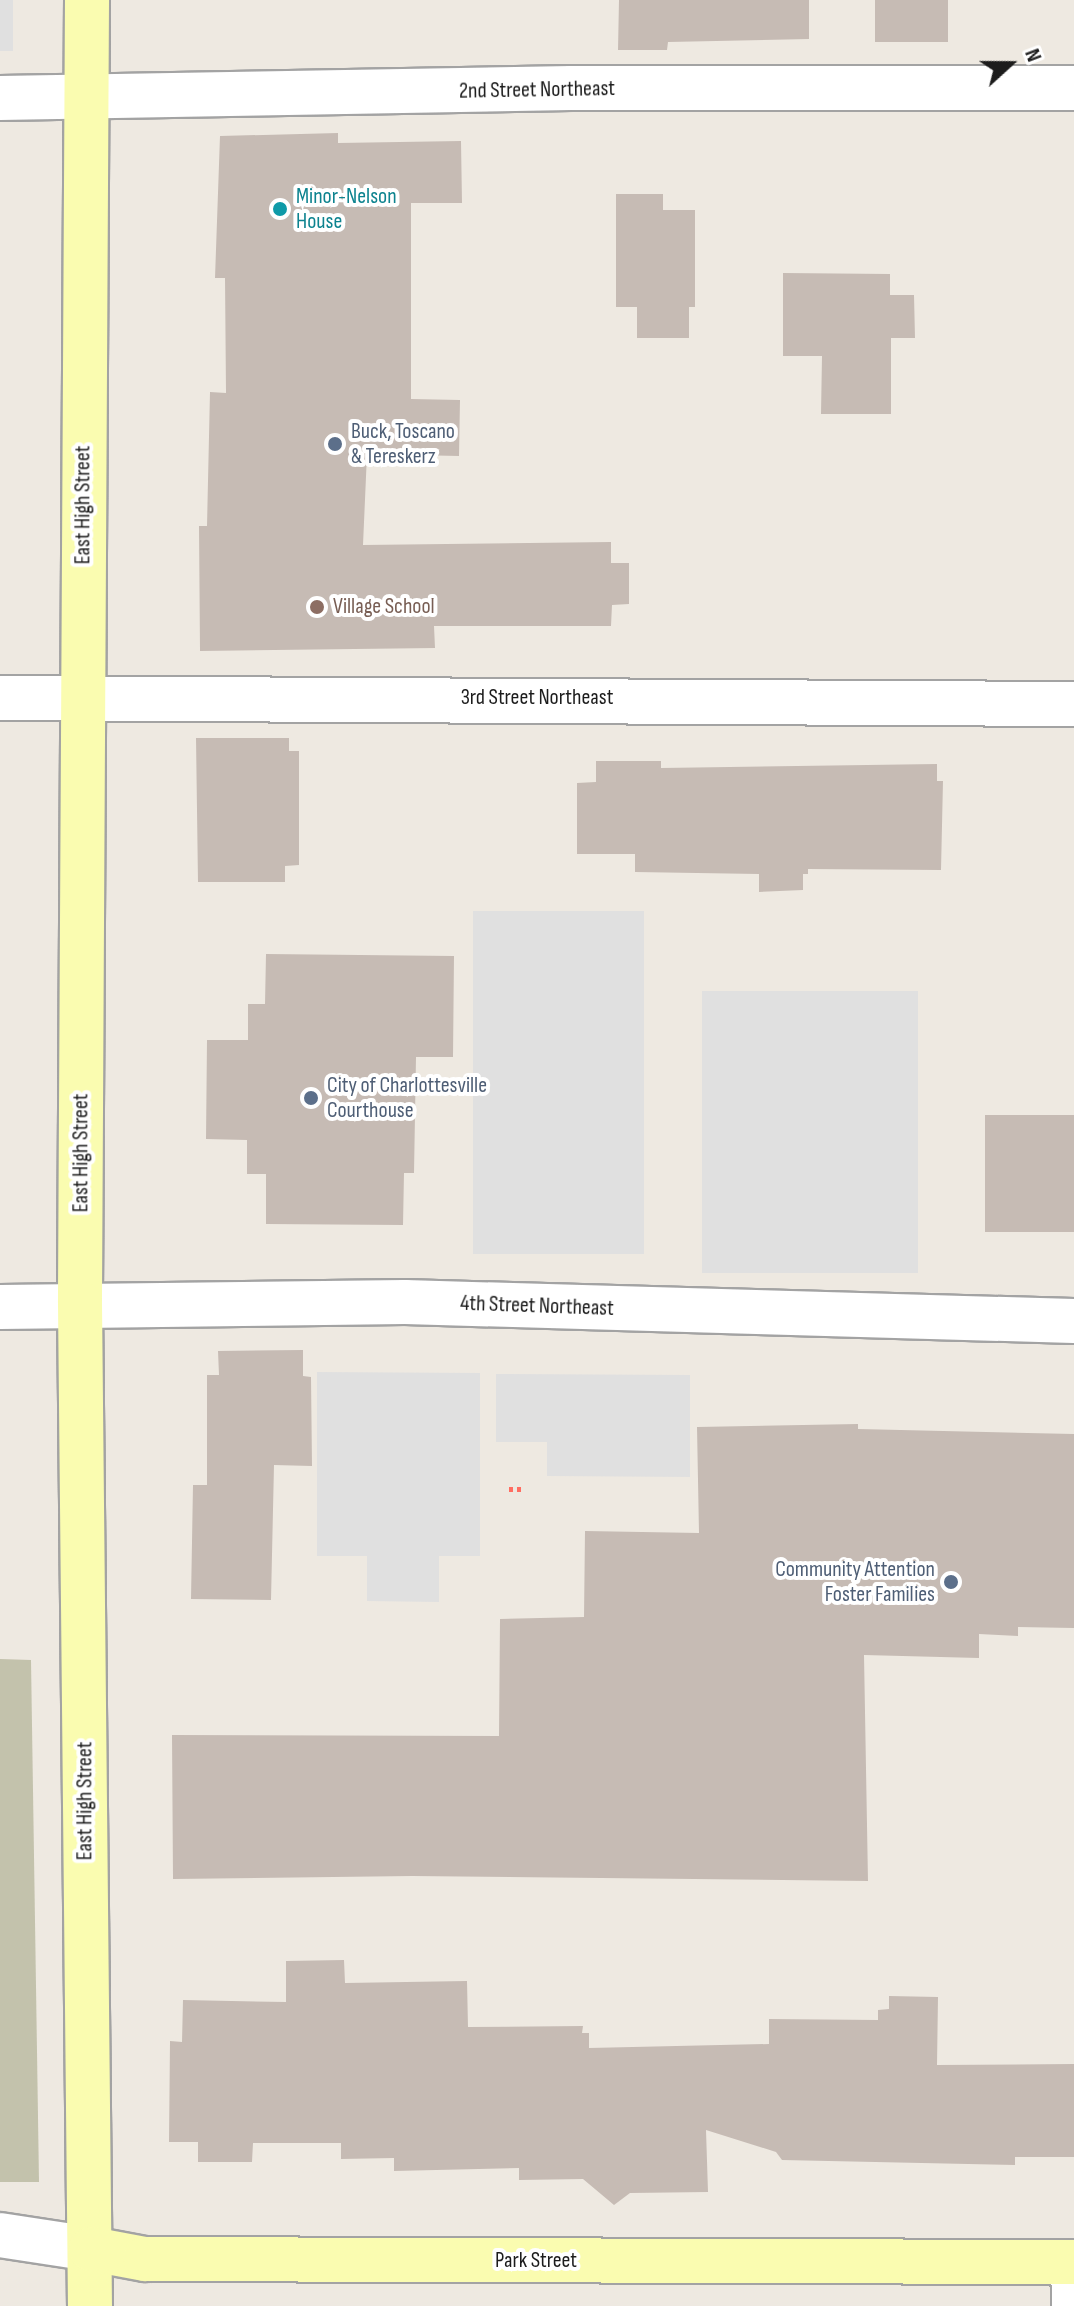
<!DOCTYPE html>
<style>
body{margin:0}
#map{position:relative;width:1074px;height:2306px;overflow:hidden;background:#eee9e1;font-family:"Sofia Sans Condensed",sans-serif}
div>[style]{position:absolute}
.construction>*{inset:0;background:#c3c2ac}
.parking>*{inset:0;background:#e0e0e0;transform-origin:0 0}
.building>*{inset:0;background:#c6bbb4;transform-origin:0 0}
.path>*{height:5px;margin-top:-2.5px;transform-origin:0;background:repeating-linear-gradient(90deg,#ff6d61 0 4px,transparent 0 8px)}
.roads{filter:drop-shadow(2px 0 #a3a3a3) drop-shadow(-2px 0 #a3a3a3) drop-shadow(0 2px #a3a3a3) drop-shadow(0 -2px #a3a3a3)}
.street>*{height:44px;margin:-22px;padding:0 22px;transform-origin:22px;border-radius:22px;background:#fff}
.secondary>*{height:44px;margin:-22px;padding:0 22px;transform-origin:22px;border-radius:22px;background:#fafcb0}
.dots>*{width:22px;height:22px;translate:-50% -50%;box-sizing:border-box;border:4px solid #fff;border-radius:50%}
span{translate:-50% -50%;white-space:nowrap;text-align:center;line-height:1.15;-webkit-text-stroke:8px #fff;paint-order:stroke}
.street-label{font-size:22px;color:#1c1c1c}
.culture-label{font-size:22px;color:#0d838f}
.left{translate:0 -50%;text-align:left}
.service-label{font-size:22px;color:#4e5e75}
.right{translate:-100% -50%;text-align:right}
.education-label{font-size:22px;color:#785e54}
.north{position:absolute;left:970px;top:24px;width:80px;height:80px;-webkit-text-stroke:6px #fff;paint-order:stroke;rotate:69deg;font-size:22px;font-weight:700;line-height:32px;text-align:center;color:#1c1c1c}
.north::after{content:'';display:block;margin:auto;width:28px;height:36px;background:#1c1c1c;clip-path:polygon(50% 0,100% 100%,50% 72%,0 100%)}
</style>
<div id="map">
<div class="construction">
<div style="clip-path:polygon(0 1659px,31px 1660px,39px 2182px,0 2182px)"></div>
</div>
<div class="parking">
<div style="left:0;top:0;width:13px;height:51px"></div>
<div style="left:644px;top:911px;width:343px;height:171px;rotate:90deg"></div>
<div style="left:702px;top:991px;width:216px;height:282px"></div>
<div style="clip-path:polygon(317px 1372px,480px 1373px,480px 1556px,439px 1556px,439px 1602px,367px 1601px,367px 1556px,317px 1556px)"></div>
<div style="clip-path:polygon(496px 1374px,690px 1375px,690px 1477px,547px 1476px,547px 1442px,496px 1442px)"></div>
</div>
<div class="building">
<div style="clip-path:polygon(619px 0,809px 0,809px 39px,668px 42px,667px 50px,618px 50px)"></div>
<div style="left:875px;top:0;width:73px;height:42px"></div>
<div style="clip-path:polygon(338px 133px,338px 143px,461px 141px,462px 203px,411px 203px,411px 399px,460px 400px,459px 456px,367px 454px,363px 545px,611px 542px,611px 563px,629px 563px,629px 604px,612px 605px,611px 626px,434px 626px,435px 648px,200px 651px,199px 526px,207px 526px,210px 392px,226px 393px,225px 278px,215px 278px,220px 136px)"></div>
<div style="clip-path:polygon(616px 194px,663px 194px,663px 210px,695px 210px,695px 307px,689px 307px,689px 338px,637px 338px,637px 307px,616px 307px)"></div>
<div style="clip-path:polygon(783px 273px,890px 274px,890px 295px,914px 295px,915px 338px,891px 338px,891px 414px,821px 414px,822px 356px,783px 356px)"></div>
<div style="clip-path:polygon(196px 738px,289px 738px,289px 751px,299px 751px,299px 865px,285px 866px,285px 882px,198px 882px)"></div>
<div style="clip-path:polygon(596px 761px,661px 761px,661px 768px,937px 764px,937px 781px,943px 781px,941px 870px,808px 869px,808px 874px,803px 874px,803px 890px,759px 892px,759px 874px,635px 872px,635px 854px,577px 854px,577px 783px,596px 782px)"></div>
<div style="clip-path:polygon(266px 954px,454px 956px,453px 1057px,416px 1057px,414px 1173px,404px 1173px,403px 1225px,266px 1224px,266px 1174px,247px 1174px,247px 1140px,206px 1139px,207px 1040px,248px 1040px,248px 1004px,265px 1004px)"></div>
<div style="left:985px;top:1115px;width:89px;height:117px"></div>
<div style="clip-path:polygon(303px 1350px,303px 1376px,311px 1377px,312px 1466px,274px 1465px,271px 1600px,191px 1599px,193px 1485px,207px 1485px,207px 1375px,219px 1375px,218px 1351px)"></div>
<div style="clip-path:polygon(858px 1424px,858px 1429px,1074px 1434px,1074px 1628px,1018px 1627px,1018px 1636px,979px 1634px,979px 1658px,864px 1655px,868px 1881px,412px 1876px,173px 1879px,172px 1735px,499px 1736px,500px 1619px,584px 1617px,585px 1531px,699px 1533px,697px 1427px)"></div>
<div style="clip-path:polygon(344px 1960px,345px 1983px,467px 1981px,468px 2027px,583px 2026px,582px 2033px,589px 2033px,589px 2048px,769px 2044px,769px 2019px,878px 2020px,878px 2010px,889px 2009px,889px 1996px,938px 1997px,937px 2065px,1074px 2064px,1074px 2157px,1015px 2157px,1015px 2165px,782px 2160px,776px 2152px,706px 2130px,708px 2192px,630px 2193px,614px 2205px,583px 2179px,519px 2180px,519px 2168px,394px 2171px,394px 2158px,341px 2159px,341px 2143px,253px 2143px,252px 2162px,198px 2162px,198px 2142px,169px 2142px,170px 2041px,182px 2042px,183px 2000px,286px 2002px,286px 1961px)"></div>
</div>
<div class="path">
<div style="left:509px;top:1489px;width:14px"></div>
</div>
<div class="roads">
<div class="street">
<div style="left:0;top:98px;width:571px;rotate:-1deg"></div>
<div style="left:571px;top:88px;width:503px"></div>
<div style="left:0;top:698px;width:1074px;rotate:0.32deg"></div>
<div style="left:0;top:1307px;width:405px;rotate:-0.7deg"></div>
<div style="left:405px;top:1302px;width:669px;rotate:1.63deg"></div>
<div style="left:0;top:2235px;width:92px;rotate:8.7deg"></div>
<div style="left:1073px;top:2262px;width:44px;rotate:88.7deg"></div>
</div>
<div class="secondary">
<div style="left:87px;top:0;width:1303px;rotate:90.31deg"></div>
<div style="left:80px;top:1303px;width:1003px;rotate:89.43deg"></div>
<div style="left:91px;top:2249px;width:55px;rotate:10.5deg"></div>
<div style="left:145px;top:2259px;width:929px;rotate:0.19deg"></div>
</div>
</div>
<div class="dots">
<div style="left:280px;top:209px;background:#0f9aa8"></div>
<div style="left:335px;top:444px;background:#5c6f8a"></div>
<div style="left:317px;top:607px;background:#8d6e63"></div>
<div style="left:311px;top:1098px;background:#5c6f8a"></div>
<div style="left:951px;top:1582px;background:#5c6f8a"></div>
</div>
<div class="street-label">
<span style="left:537px;top:90px;rotate:-1deg">2nd Street Northeast</span>
<span style="left:83px;top:505px;rotate:-90deg">East High Street</span>
<span style="left:537px;top:698px">3rd Street Northeast</span>
<span style="left:81px;top:1153px;rotate:-90deg">East High Street</span>
<span style="left:537px;top:1306px;rotate:2deg">4th Street Northeast</span>
<span style="left:85px;top:1801px;rotate:-90deg">East High Street</span>
<span style="left:536px;top:2261px">Park Street</span>
</div>
<div class="culture-label">
<span class="left" style="left:296px;top:209px">Minor-Nelson<br>House</span>
</div>
<div class="service-label">
<span class="left" style="left:351px;top:444px">Buck, Toscano<br>&amp; Tereskerz</span>
<span class="left" style="left:327px;top:1098px">City of Charlottesville<br>Courthouse</span>
<span class="right" style="left:935px;top:1582px">Community Attention<br>Foster Families</span>
</div>
<div class="education-label">
<span class="left" style="left:333px;top:607px">Village School</span>
</div>
<div class="north">N</div>
</div>
